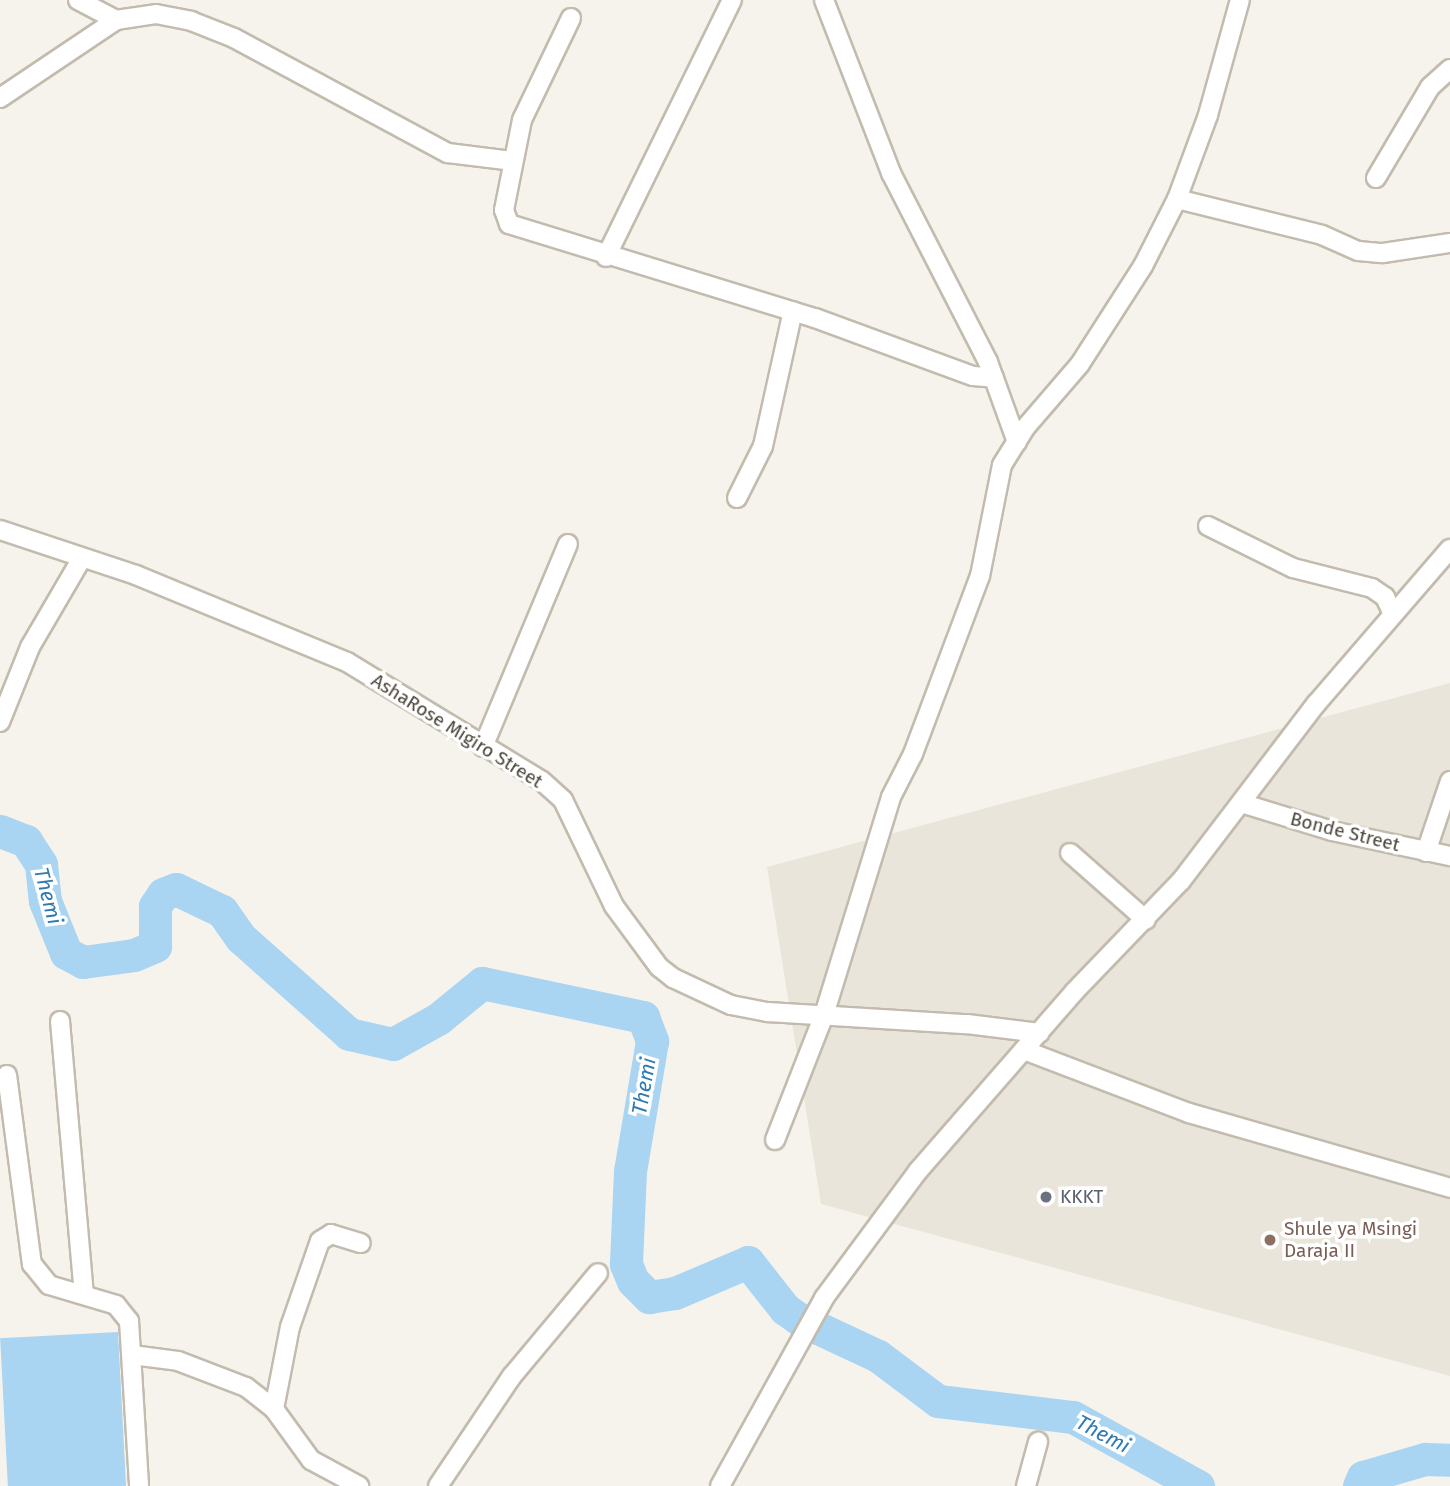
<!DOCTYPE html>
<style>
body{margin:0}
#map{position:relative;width:1450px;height:1486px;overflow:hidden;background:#f6f3ec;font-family:"Fira Sans",sans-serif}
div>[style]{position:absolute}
.residential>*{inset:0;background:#eae5da}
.water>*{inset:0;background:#a9d4f2;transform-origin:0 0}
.river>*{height:33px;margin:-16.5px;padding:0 16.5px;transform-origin:16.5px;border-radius:16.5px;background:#a9d4f2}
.roads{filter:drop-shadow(2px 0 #c2bbae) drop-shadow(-2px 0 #c2bbae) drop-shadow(0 2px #c2bbae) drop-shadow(0 -2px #c2bbae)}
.minor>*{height:18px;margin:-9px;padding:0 9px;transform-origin:9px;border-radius:9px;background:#fff}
.dots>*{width:19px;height:19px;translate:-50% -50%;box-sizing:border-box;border:4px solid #fff;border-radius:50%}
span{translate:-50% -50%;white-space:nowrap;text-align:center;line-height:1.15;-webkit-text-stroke:7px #fff;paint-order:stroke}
.street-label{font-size:19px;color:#4b4439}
.worship-label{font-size:19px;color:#5b616d}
.left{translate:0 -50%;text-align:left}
.education-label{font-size:19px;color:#785e54}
.water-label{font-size:21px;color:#2e7ab2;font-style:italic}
</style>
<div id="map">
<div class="residential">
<div style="clip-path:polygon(1450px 683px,1450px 1376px,821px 1204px,767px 867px)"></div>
</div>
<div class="water">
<div style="left:118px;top:1332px;width:154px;height:118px;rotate:87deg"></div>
</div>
<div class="river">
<div style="left:0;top:831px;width:28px;rotate:21deg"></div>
<div style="left:26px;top:841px;width:27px;rotate:57deg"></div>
<div style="left:41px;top:864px;width:37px;rotate:84deg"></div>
<div style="left:45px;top:901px;width:56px;rotate:68deg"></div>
<div style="left:66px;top:953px;width:19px;rotate:28deg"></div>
<div style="left:83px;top:962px;width:51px;rotate:-7.8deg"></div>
<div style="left:134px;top:955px;width:23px;rotate:-23deg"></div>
<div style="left:155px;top:946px;width:40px;rotate:-90deg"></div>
<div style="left:155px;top:906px;width:14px;rotate:-56deg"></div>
<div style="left:163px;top:894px;width:14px;rotate:-21deg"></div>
<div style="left:176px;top:889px;width:51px;rotate:25.6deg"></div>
<div style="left:222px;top:911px;width:33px;rotate:55deg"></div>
<div style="left:241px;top:938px;width:144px;rotate:41.6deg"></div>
<div style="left:349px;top:1034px;width:45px;rotate:12.8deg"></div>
<div style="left:393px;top:1044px;width:51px;rotate:-29.1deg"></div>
<div style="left:438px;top:1019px;width:57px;rotate:-39.3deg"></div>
<div style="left:482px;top:983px;width:165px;rotate:11.9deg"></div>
<div style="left:643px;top:1017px;width:26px;rotate:69deg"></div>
<div style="left:652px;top:1041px;width:132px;rotate:99.6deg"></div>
<div style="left:630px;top:1171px;width:93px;rotate:92.5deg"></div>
<div style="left:626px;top:1264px;width:18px;rotate:68deg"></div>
<div style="left:633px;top:1281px;width:23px;rotate:45deg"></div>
<div style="left:649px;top:1297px;width:26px;rotate:-9deg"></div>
<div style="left:675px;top:1293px;width:79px;rotate:-23deg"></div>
<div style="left:748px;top:1262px;width:60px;rotate:51.8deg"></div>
<div style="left:785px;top:1309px;width:19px;rotate:35deg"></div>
<div style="left:801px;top:1320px;width:85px;rotate:25.1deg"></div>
<div style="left:878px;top:1356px;width:75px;rotate:36.9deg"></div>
<div style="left:938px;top:1401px;width:136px;rotate:6.8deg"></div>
<div style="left:1073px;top:1417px;width:143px;rotate:28.9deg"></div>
<div style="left:1359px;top:1486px;width:10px;rotate:-66deg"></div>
<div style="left:1363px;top:1477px;width:65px;rotate:-16.2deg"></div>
<div style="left:1425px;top:1459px;width:25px;rotate:2deg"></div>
</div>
<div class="roads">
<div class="minor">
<div style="left:78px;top:0;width:43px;rotate:27.8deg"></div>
<div style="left:824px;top:0;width:186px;rotate:68.8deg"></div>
<div style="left:891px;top:173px;width:212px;rotate:62.8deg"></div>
<div style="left:988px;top:362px;width:85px;rotate:70.1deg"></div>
<div style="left:571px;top:18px;width:113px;rotate:115.7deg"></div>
<div style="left:522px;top:120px;width:92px;rotate:101.3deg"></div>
<div style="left:504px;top:210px;width:15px;rotate:70deg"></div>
<div style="left:509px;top:224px;width:320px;rotate:17.1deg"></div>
<div style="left:815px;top:318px;width:168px;rotate:20.2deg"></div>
<div style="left:973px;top:376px;width:21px;rotate:5deg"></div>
<div style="left:0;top:98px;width:140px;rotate:-33.9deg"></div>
<div style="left:116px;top:20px;width:40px;rotate:-8.5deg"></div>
<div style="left:156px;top:14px;width:36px;rotate:11deg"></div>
<div style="left:191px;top:21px;width:46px;rotate:21.6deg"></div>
<div style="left:234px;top:38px;width:243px;rotate:28.3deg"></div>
<div style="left:448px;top:153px;width:64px;rotate:7.1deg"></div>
<div style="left:1376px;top:178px;width:106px;rotate:-59.3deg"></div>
<div style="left:1430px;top:87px;width:27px;rotate:-42deg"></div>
<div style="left:1177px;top:199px;width:149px;rotate:13.9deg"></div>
<div style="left:1322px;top:235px;width:39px;rotate:24deg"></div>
<div style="left:1358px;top:251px;width:25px;rotate:5deg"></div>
<div style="left:1383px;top:253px;width:68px;rotate:-8.5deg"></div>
<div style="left:606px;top:257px;width:286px;rotate:-63.9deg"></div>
<div style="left:737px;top:498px;width:58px;rotate:-63.4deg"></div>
<div style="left:763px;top:446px;width:138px;rotate:-77.5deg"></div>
<div style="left:1208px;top:526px;width:95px;rotate:26.3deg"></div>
<div style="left:1293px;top:568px;width:81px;rotate:14.2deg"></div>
<div style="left:1372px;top:588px;width:16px;rotate:35deg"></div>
<div style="left:1385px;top:597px;width:19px;rotate:65deg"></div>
<div style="left:0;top:530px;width:143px;rotate:18.3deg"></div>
<div style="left:136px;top:575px;width:228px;rotate:22.4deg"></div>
<div style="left:347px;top:662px;width:228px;rotate:31.4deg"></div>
<div style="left:542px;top:781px;width:28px;rotate:42deg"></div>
<div style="left:563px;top:800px;width:118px;rotate:64.3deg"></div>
<div style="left:614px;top:906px;width:76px;rotate:53.6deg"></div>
<div style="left:659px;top:967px;width:18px;rotate:38deg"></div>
<div style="left:673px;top:978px;width:64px;rotate:25deg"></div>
<div style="left:731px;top:1005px;width:38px;rotate:11deg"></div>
<div style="left:768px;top:1012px;width:199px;rotate:3.5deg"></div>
<div style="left:967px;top:1024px;width:73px;rotate:7.1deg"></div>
<div style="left:0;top:722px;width:81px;rotate:-68.2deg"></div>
<div style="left:30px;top:647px;width:103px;rotate:-59.7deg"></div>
<div style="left:483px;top:747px;width:220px;rotate:-67.3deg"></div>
<div style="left:1241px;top:803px;width:95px;rotate:17.1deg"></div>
<div style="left:1332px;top:831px;width:121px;rotate:12deg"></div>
<div style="left:1426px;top:852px;width:75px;rotate:-71.3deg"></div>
<div style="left:1070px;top:853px;width:101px;rotate:41.4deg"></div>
<div style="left:60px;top:1021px;width:275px;rotate:85deg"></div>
<div style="left:1024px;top:1050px;width:177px;rotate:20.9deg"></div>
<div style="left:1189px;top:1113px;width:272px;rotate:16deg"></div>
<div style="left:7px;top:1075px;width:191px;rotate:82.5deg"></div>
<div style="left:32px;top:1264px;width:27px;rotate:51deg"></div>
<div style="left:49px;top:1285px;width:70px;rotate:16.6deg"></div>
<div style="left:116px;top:1305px;width:21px;rotate:51deg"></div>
<div style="left:129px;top:1321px;width:165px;rotate:86.5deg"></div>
<div style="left:775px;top:1140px;width:134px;rotate:-68.6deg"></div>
<div style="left:824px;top:1015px;width:228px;rotate:-72.9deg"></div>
<div style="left:891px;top:797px;width:48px;rotate:-62.9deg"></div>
<div style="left:913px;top:754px;width:190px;rotate:-69.4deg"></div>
<div style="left:980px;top:576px;width:113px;rotate:-78.8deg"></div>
<div style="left:1002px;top:465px;width:44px;rotate:-58.1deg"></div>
<div style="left:1025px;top:428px;width:84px;rotate:-49.3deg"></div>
<div style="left:1080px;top:364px;width:117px;rotate:-57.3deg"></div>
<div style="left:1143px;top:266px;width:75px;rotate:-63.1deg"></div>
<div style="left:1177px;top:199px;width:90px;rotate:-69.7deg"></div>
<div style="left:1208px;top:115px;width:119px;rotate:-74.5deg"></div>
<div style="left:132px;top:1355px;width:46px;rotate:7.4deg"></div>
<div style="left:178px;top:1361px;width:73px;rotate:20.9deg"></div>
<div style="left:246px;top:1387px;width:36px;rotate:38deg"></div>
<div style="left:274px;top:1409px;width:63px;rotate:54deg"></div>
<div style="left:311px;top:1460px;width:55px;rotate:28.4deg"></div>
<div style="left:274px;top:1409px;width:84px;rotate:-79deg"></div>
<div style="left:290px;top:1327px;width:91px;rotate:-70.8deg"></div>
<div style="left:320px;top:1241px;width:13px;rotate:-32deg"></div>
<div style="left:331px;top:1234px;width:31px;rotate:17deg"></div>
<div style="left:438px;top:1486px;width:133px;rotate:-56.1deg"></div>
<div style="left:512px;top:1376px;width:134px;rotate:-50.1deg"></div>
<div style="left:720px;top:1486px;width:215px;rotate:-61deg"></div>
<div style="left:824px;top:1298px;width:158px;rotate:-53.5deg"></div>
<div style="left:918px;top:1171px;width:237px;rotate:-48.9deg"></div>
<div style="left:1074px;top:992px;width:154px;rotate:-46.1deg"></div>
<div style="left:1181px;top:881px;width:223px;rotate:-52.7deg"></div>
<div style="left:1316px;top:704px;width:205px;rotate:-49.2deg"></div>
<div style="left:1026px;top:1486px;width:46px;rotate:-74.7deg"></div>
</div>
</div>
<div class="dots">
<div style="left:1046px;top:1197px;background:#6b7280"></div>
<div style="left:1270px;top:1240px;background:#8d6e63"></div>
</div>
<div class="street-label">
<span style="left:457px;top:731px;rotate:32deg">AshaRose Migiro Street</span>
<span style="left:1345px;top:832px;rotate:14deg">Bonde Street</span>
</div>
<div class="worship-label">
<span class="left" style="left:1060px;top:1197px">KKKT</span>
</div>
<div class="education-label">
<span class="left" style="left:1284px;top:1240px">Shule ya Msingi<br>Daraja II</span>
</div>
<div class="water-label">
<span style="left:48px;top:896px;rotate:75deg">Themi</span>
<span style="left:644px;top:1086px;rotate:-80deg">Themi</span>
<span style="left:1103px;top:1434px;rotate:28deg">Themi</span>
</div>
</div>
